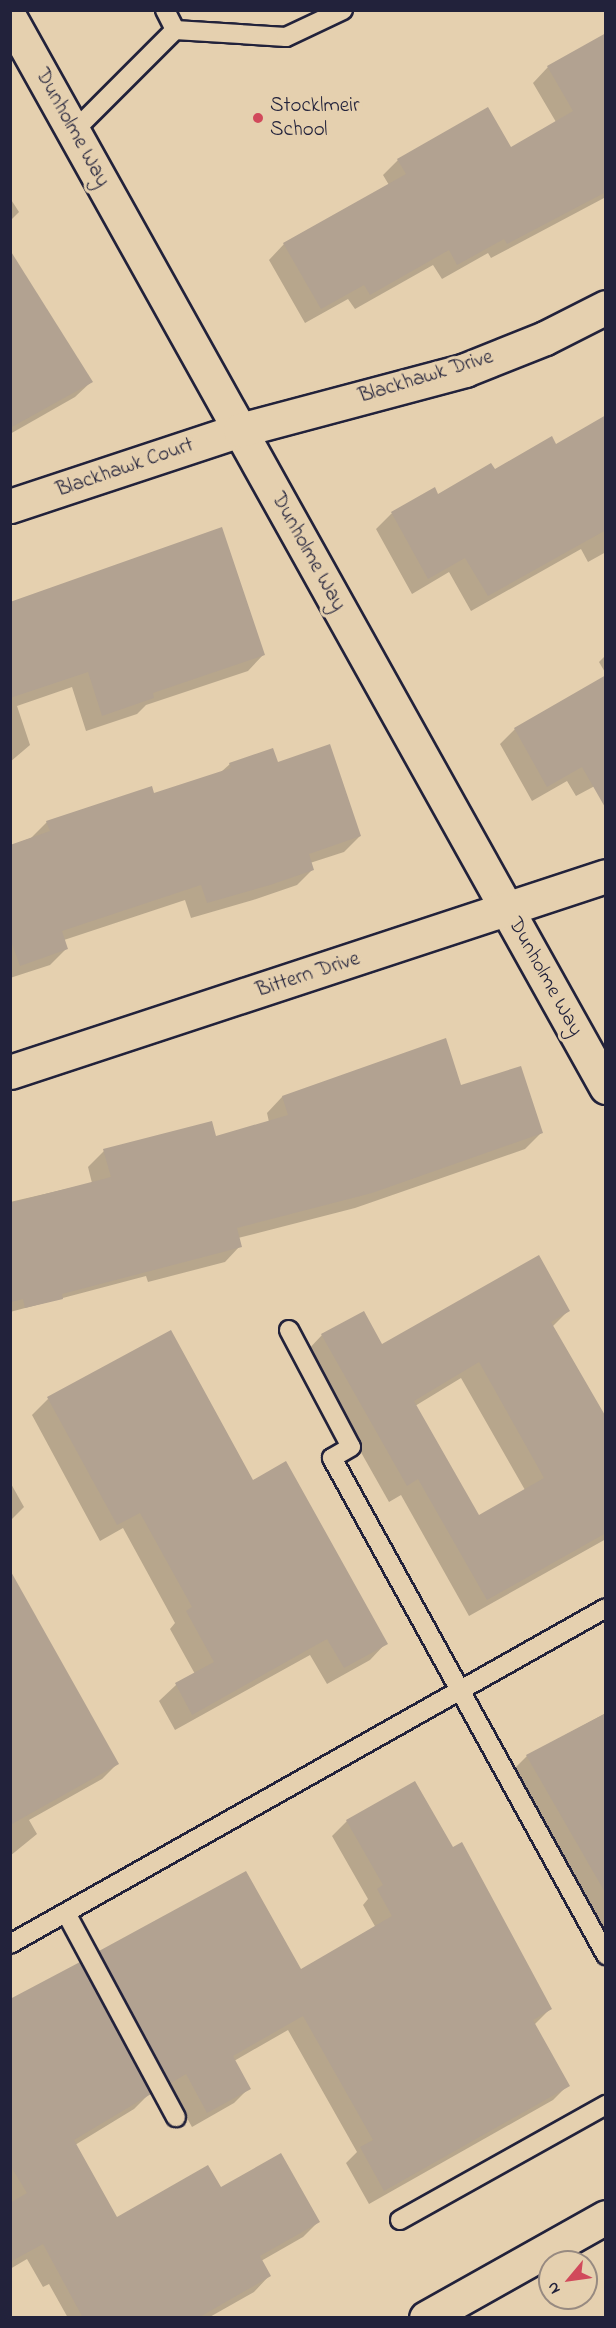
<!DOCTYPE html>
<style>
body{margin:0}
#map{position:relative;width:616px;height:2328px;overflow:hidden;background:#e5d0af;font-family:"Indie Flower",sans-serif}
div>[style]{position:absolute}
.shadow>*{inset:0;background:#0003}
.building>*{inset:0;background:#b2a291}
.roads{filter:drop-shadow(2px 0 #22223b) drop-shadow(-2px 0 #22223b) drop-shadow(0 2px #22223b) drop-shadow(0 -2px #22223b)}
.service>*{height:18px;margin:-9px;padding:0 9px;transform-origin:9px;border-radius:9px;background:#e5d0af}
.minor>*{height:33px;margin:-16.5px;padding:0 16.5px;transform-origin:16.5px;border-radius:16.5px;background:#e5d0af}
.primary>*{height:33px;margin:-16.5px;padding:0 16.5px;transform-origin:16.5px;border-radius:16.5px;background:#e5d0af}
.dots>*{width:16px;height:16px;translate:-50% -50%;box-sizing:border-box;border:3px solid #e5d0af;border-radius:50%}
span{translate:-50% -50%;white-space:nowrap;text-align:center;line-height:1.15;-webkit-text-stroke:6px #e5d0af;paint-order:stroke}
.poi-label{font-size:21px;color:#22223b}
.left{translate:0 -50%;text-align:left}
.street-label{font-size:21px;color:#22223b}
.frame{position:absolute;inset:0;border:12px solid #22223b;pointer-events:none}
.north{position:absolute;left:538px;top:2250px;width:60px;height:60px;box-sizing:border-box;background:#e5d0af;border:2px solid #978a81;border-radius:50%;rotate:241deg;font-size:16px;font-weight:700;line-height:24px;text-align:center;color:#22223b}
.north::after{content:'';display:block;margin:auto;width:21px;height:27px;background:#d1495b;clip-path:polygon(50% 0,100% 100%,50% 72%,0 100%)}
</style>
<div id="map">
<div class="shadow">
<div style="clip-path:polygon(606px 41px,604px 198px,491px 258px,488px 253px,442px 279px,433px 265px,355px 309px,348px 299px,305px 323px,269px 260px,284px 244px,389px 185px,383px 175px,398px 160px,510px 149px,556px 122px,533px 83px,548px 67px)"></div>
<div style="clip-path:polygon(10px 198px,19px 212px,10px 221px)"></div>
<div style="clip-path:polygon(10px 300px,91px 382px,75px 397px,10px 434px)"></div>
<div style="clip-path:polygon(606px 423px,606px 552px,588px 562px,581px 549px,471px 611px,449px 572px,412px 594px,376px 529px,391px 514px,434px 489px,438px 496px)"></div>
<div style="clip-path:polygon(10px 604px,263px 655px,248px 671px,146px 705px,137px 714px,86px 731px,72px 687px,17px 706px,30px 745px,10px 762px)"></div>
<div style="clip-path:polygon(606px 655px,606px 674px,599px 662px)"></div>
<div style="clip-path:polygon(606px 677px,606px 780px,576px 796px,567px 781px,532px 801px,500px 744px,515px 729px)"></div>
<div style="clip-path:polygon(277px 763px,360px 836px,344px 852px,310px 863px,313px 869px,297px 885px,253px 900px,191px 918px,185px 900px,64px 940px,66px 949px,50px 965px,10px 978px,10px 846px,31px 838px,47px 822px,153px 795px,221px 772px,230px 764px)"></div>
<div style="clip-path:polygon(445px 1040px,460px 1086px,541px 1133px,525px 1149px,355px 1208px,238px 1238px,240px 1246px,225px 1262px,148px 1282px,146px 1276px,10px 1312px,10px 1202px,92px 1183px,88px 1167px,104px 1151px,215px 1138px,269px 1122px,267px 1113px,282px 1097px)"></div>
<div style="clip-path:polygon(evenodd,568px 1311px,552px 1327px,606px 1420px,606px 1539px,469px 1616px,401px 1495px,389px 1502px,305px 1353px,322px 1335px,382px 1346px,568px 1311px,461px 1378px,525px 1490px,478px 1517px,415px 1406px,461px 1378px)"></div>
<div style="clip-path:polygon(48px 1399px,252px 1482px,386px 1643px,370px 1660px,327px 1684px,310px 1655px,175px 1730px,159px 1701px,176px 1685px,195px 1674px,170px 1629px,175px 1623px,123px 1528px,100px 1541px,32px 1415px)"></div>
<div style="clip-path:polygon(10px 1482px,24px 1507px,10px 1521px)"></div>
<div style="clip-path:polygon(10px 1573px,117px 1764px,102px 1779px,29px 1820px,37px 1834px,10px 1856px)"></div>
<div style="clip-path:polygon(606px 1713px,606px 1932px,513px 1770px,527px 1756px)"></div>
<div style="clip-path:polygon(347px 1821px,452px 1849px,550px 2009px,534px 2025px,568px 2085px,553px 2100px,369px 2204px,346px 2163px,357px 2152px,288px 2030px,234px 2061px,249px 2088px,234px 2103px,192px 2127px,170px 2088px,85px 1967px,100px 1952px,301px 1971px,376px 1928px,363px 1905px,368px 1899px,332px 1836px)"></div>
<div style="clip-path:polygon(10px 2002px,149px 2094px,134px 2109px,75px 2145px,116px 2219px,220px 2189px,318px 2222px,303px 2237px,261px 2261px,269px 2276px,254px 2292px,208px 2318px,68px 2318px,49px 2284px,43px 2287px,27px 2259px,10px 2269px)"></div>
</div>
<div class="building">
<div style="clip-path:polygon(606px 33px,606px 192px,507px 244px,504px 239px,457px 265px,449px 250px,370px 295px,364px 285px,321px 309px,283px 243px,406px 174px,397px 159px,488px 107px,511px 147px,573px 111px,547px 66px)"></div>
<div style="clip-path:polygon(10px 250px,93px 382px,10px 428px)"></div>
<div style="clip-path:polygon(606px 415px,606px 530px,488px 596px,465px 558px,428px 579px,391px 512px,435px 487px,438px 494px,491px 463px,495px 469px,552px 436px,556px 444px)"></div>
<div style="clip-path:polygon(222px 527px,265px 655px,153px 693px,154px 698px,102px 716px,88px 672px,10px 698px,10px 602px)"></div>
<div style="clip-path:polygon(606px 675px,606px 809px,582px 767px,547px 787px,514px 728px)"></div>
<div style="clip-path:polygon(330px 744px,361px 836px,309px 854px,314px 870px,270px 885px,207px 903px,201px 885px,62px 931px,68px 949px,20px 966px,10px 938px,10px 845px,50px 831px,46px 821px,152px 786px,154px 793px,231px 768px,229px 763px,273px 748px,278px 762px)"></div>
<div style="clip-path:polygon(446px 1038px,461px 1085px,521px 1066px,543px 1133px,372px 1193px,237px 1228px,242px 1247px,62px 1294px,63px 1299px,25px 1308px,23px 1299px,10px 1302px,10px 1203px,111px 1177px,103px 1149px,212px 1121px,216px 1136px,288px 1115px,282px 1096px)"></div>
<div style="clip-path:polygon(evenodd,539px 1255px,570px 1311px,551px 1322px,606px 1417px,606px 1533px,487px 1600px,418px 1479px,407px 1486px,321px 1334px,364px 1311px,382px 1344px,539px 1255px,479px 1362px,544px 1478px,479px 1515px,414px 1401px,479px 1362px)"></div>
<div style="clip-path:polygon(171px 1330px,253px 1480px,286px 1461px,388px 1644px,344px 1668px,327px 1639px,192px 1715px,175px 1683px,214px 1662px,186px 1611px,192px 1607px,140px 1513px,117px 1525px,47px 1397px)"></div>
<div style="clip-path:polygon(10px 1570px,119px 1764px,10px 1825px)"></div>
<div style="clip-path:polygon(606px 1713px,606px 1894px,526px 1755px)"></div>
<div style="clip-path:polygon(415px 1781px,453px 1847px,462px 1842px,552px 2009px,533px 2020px,570px 2086px,384px 2191px,360px 2147px,373px 2140px,303px 2016px,233px 2056px,251px 2089px,207px 2113px,186px 2074px,171px 2083px,99px 1951px,246px 1871px,301px 1969px,392px 1916px,377px 1889px,383px 1885px,346px 1820px)"></div>
<div style="clip-path:polygon(80px 1962px,151px 2094px,74px 2140px,117px 2217px,208px 2165px,221px 2187px,281px 2153px,320px 2222px,260px 2256px,271px 2276px,198px 2318px,83px 2318px,43px 2244px,10px 2262px,10px 2203px,27px 2193px,10px 2165px,10px 1999px)"></div>
</div>
<div class="roads">
<div class="service">
<div style="left:165px;top:10px;width:22px;rotate:63deg"></div>
<div style="left:74px;top:131px;width:143px;rotate:-45deg"></div>
<div style="left:175px;top:30px;width:111px;rotate:3.6deg"></div>
<div style="left:286px;top:37px;width:63px;rotate:-25.3deg"></div>
<div style="left:289px;top:1330px;width:132px;rotate:62.1deg"></div>
<div style="left:351px;top:1447px;width:22px;rotate:150deg"></div>
<div style="left:332px;top:1458px;width:568px;rotate:61.13deg"></div>
<div style="left:66px;top:1913px;width:232px;rotate:61.7deg"></div>
<div style="left:10px;top:1944px;width:684px;rotate:-29.41deg"></div>
<div style="left:400px;top:2220px;width:236px;rotate:-29.2deg"></div>
</div>
<div class="minor">
<div style="left:10px;top:18px;width:1224px;rotate:60.86deg"></div>
<div style="left:10px;top:506px;width:242px;rotate:-18.3deg"></div>
<div style="left:240px;top:430px;width:233px;rotate:-14.9deg"></div>
<div style="left:465px;top:370px;width:86px;rotate:-21.8deg"></div>
<div style="left:545px;top:338px;width:68px;rotate:-26.9deg"></div>
<div style="left:10px;top:1072px;width:627px;rotate:-18.2deg"></div>
</div>
<div class="primary">
<div style="left:426px;top:2318px;width:206px;rotate:-29.3deg"></div>
</div>
</div>
<div class="dots">
<div style="left:258px;top:118px;background:#d1495b"></div>
</div>
<div class="poi-label">
<span class="left" style="left:270px;top:118px">Stocklmeir<br>School</span>
</div>
<div class="street-label">
<span style="left:72px;top:128px;rotate:61deg">Dunholme Way</span>
<span style="left:426px;top:377px;rotate:-17deg">Blackhawk Drive</span>
<span style="left:125px;top:468px;rotate:-19deg">Blackhawk Court</span>
<span style="left:308px;top:552px;rotate:61deg">Dunholme Way</span>
<span style="left:308px;top:975px;rotate:-18deg">Bittern Drive</span>
<span style="left:545px;top:977px;rotate:61deg">Dunholme Way</span>
</div>
<div class="frame"></div>
<div class="north">N</div>
</div>
